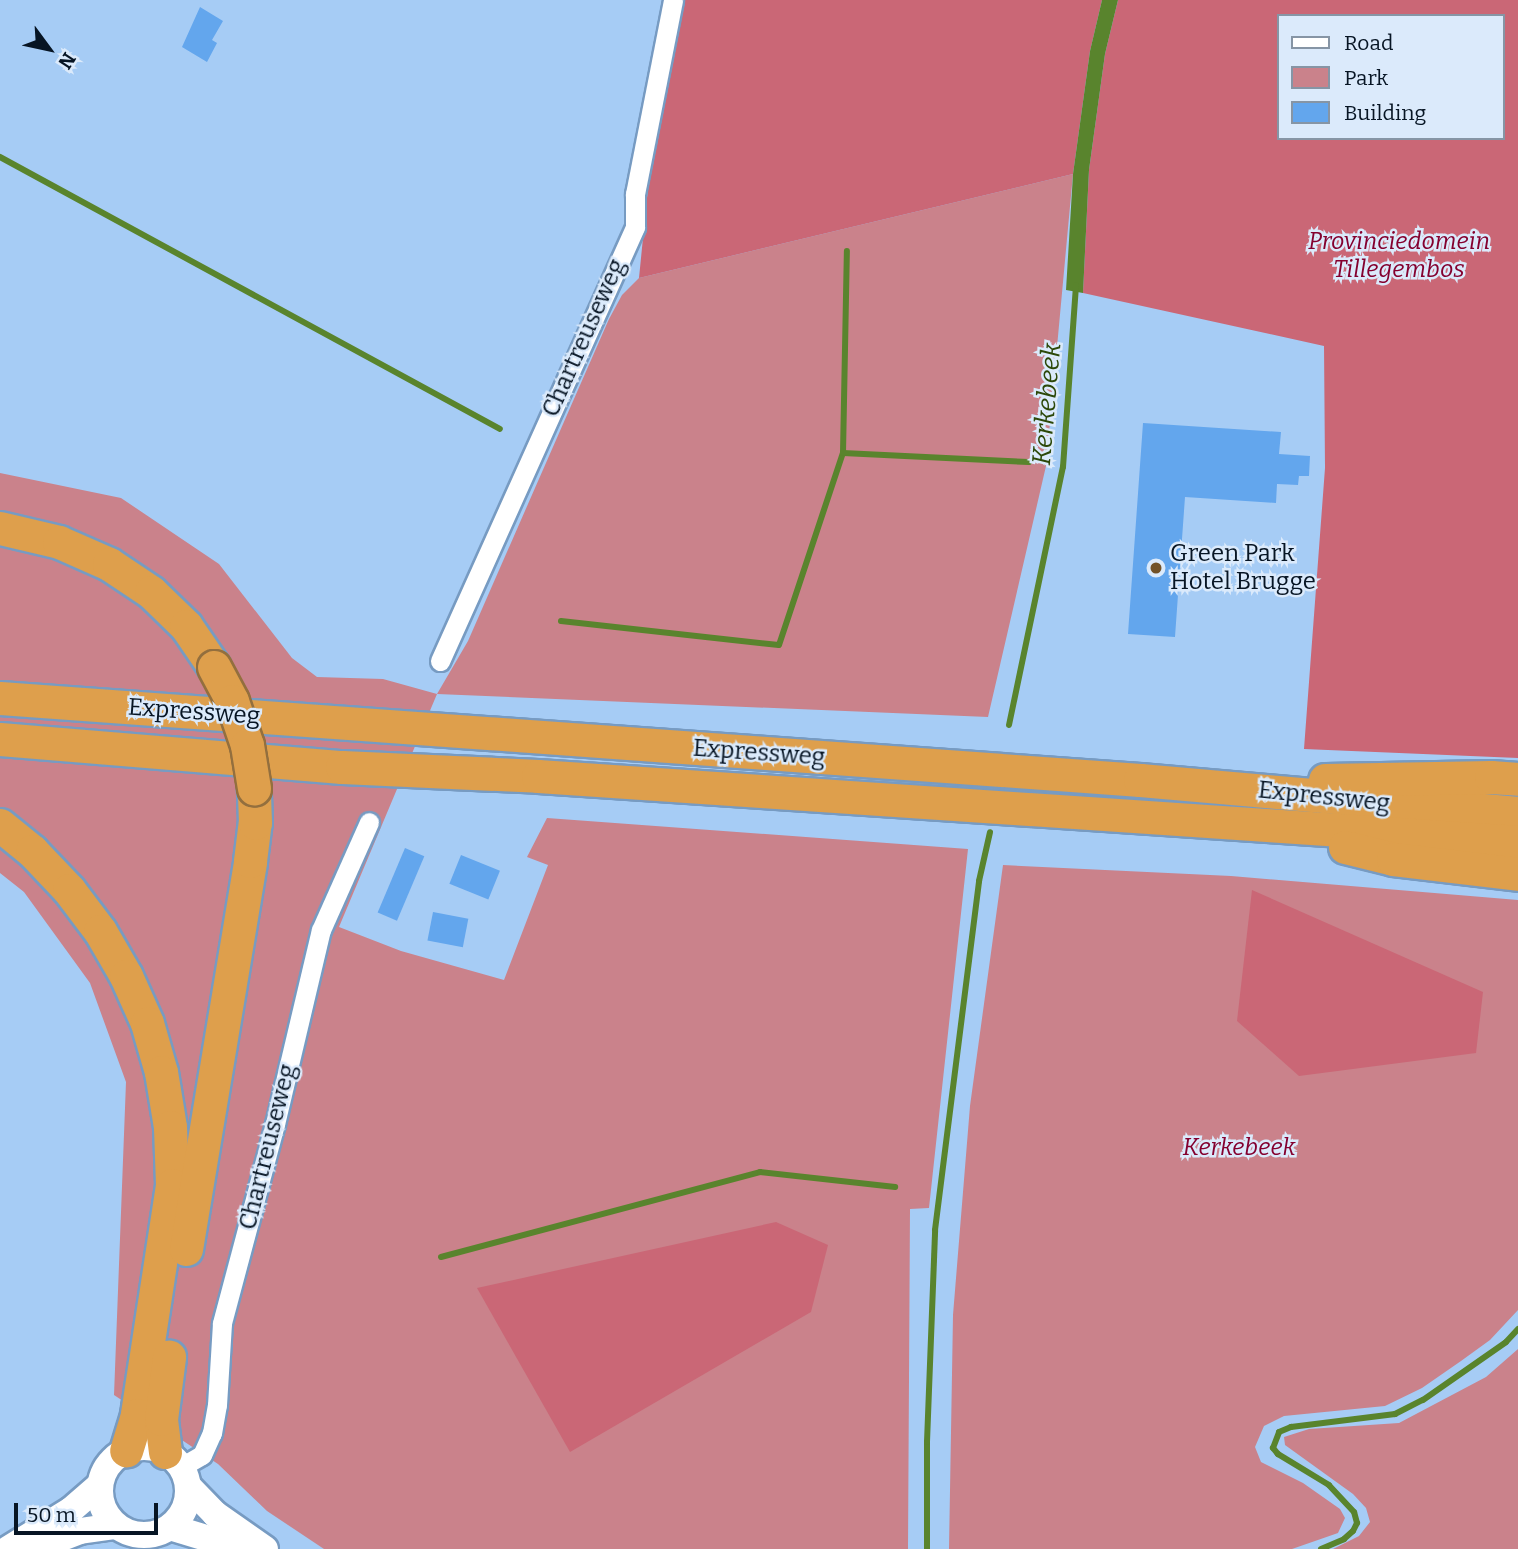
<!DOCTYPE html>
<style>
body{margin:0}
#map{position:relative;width:1518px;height:1549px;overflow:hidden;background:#a6ccf5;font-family:Bitter,serif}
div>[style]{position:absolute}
.green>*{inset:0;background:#ca828b}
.forest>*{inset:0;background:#ca6776}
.water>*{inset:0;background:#59842d}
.stream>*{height:6px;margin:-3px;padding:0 3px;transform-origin:3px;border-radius:3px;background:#59842d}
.building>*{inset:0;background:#63a6ed;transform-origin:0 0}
.roads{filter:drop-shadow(2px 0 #779bc2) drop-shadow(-2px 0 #779bc2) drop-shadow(0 2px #779bc2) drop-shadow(0 -2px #779bc2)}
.street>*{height:19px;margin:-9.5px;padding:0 9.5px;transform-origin:9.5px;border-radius:9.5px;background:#fff}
.secondary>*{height:26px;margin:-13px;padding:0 13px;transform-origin:13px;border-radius:13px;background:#fff}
.secondary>.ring{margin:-13px;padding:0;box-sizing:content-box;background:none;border:26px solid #fff;border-radius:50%}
.highway>*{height:33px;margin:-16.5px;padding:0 16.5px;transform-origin:16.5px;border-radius:16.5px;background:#de9f4c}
.bridges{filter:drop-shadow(2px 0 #936f3e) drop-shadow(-2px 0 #936f3e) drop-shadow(0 2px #936f3e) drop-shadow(0 -2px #936f3e)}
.highway-bridge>*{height:33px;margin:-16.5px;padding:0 16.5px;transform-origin:16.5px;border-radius:16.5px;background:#de9f4c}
.dots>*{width:19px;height:19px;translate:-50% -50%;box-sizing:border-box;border:4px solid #dbeafb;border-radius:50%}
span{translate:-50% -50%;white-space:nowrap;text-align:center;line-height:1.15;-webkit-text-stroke:5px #dbeafb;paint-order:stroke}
.park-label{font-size:24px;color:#84002f;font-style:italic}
.street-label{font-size:24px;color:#071524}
.poi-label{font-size:24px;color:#071524}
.left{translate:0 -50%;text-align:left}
.water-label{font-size:26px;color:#2c4809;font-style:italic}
.legend{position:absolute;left:1277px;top:14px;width:228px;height:126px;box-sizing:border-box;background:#dbeafb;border:2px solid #8695a5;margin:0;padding:9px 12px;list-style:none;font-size:21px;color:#071524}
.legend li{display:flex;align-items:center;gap:14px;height:35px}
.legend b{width:35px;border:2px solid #8695a5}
.north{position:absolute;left:14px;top:14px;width:70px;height:70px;-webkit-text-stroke:5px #dbeafb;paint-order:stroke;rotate:123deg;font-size:19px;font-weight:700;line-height:28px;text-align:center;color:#071524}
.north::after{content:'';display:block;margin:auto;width:24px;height:32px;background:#071524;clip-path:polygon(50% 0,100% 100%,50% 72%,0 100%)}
.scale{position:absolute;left:14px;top:1503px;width:144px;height:32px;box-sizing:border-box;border:4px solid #071524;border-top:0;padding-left:9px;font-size:21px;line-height:24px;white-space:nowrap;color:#071524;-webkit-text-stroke:5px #dbeafb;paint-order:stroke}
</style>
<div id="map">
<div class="green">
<div style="clip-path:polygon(1073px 174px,1046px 466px,988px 717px,437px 694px,339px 927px,401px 951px,504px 980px,548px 865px,527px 857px,547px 818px,968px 849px,929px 1208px,910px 1209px,908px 1549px,324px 1549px,267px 1511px,218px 1464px,114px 1395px,126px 1082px,90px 983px,24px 892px,0 873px,0 473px,121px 498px,219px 564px,292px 658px,317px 677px,383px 679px,437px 694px,468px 641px,609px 319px,622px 295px,639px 278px)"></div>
<div style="clip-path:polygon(1003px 865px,1231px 876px,1518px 900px,1518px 1310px,1490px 1340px,1461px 1361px,1422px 1388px,1385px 1406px,1284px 1416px,1264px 1426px,1255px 1447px,1261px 1462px,1303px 1483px,1340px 1509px,1345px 1518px,1338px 1533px,1292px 1549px,949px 1549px,953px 1315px,970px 1106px)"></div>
<div style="clip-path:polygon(1518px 1349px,1518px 1549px,1333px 1549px,1359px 1536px,1370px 1522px,1366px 1508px,1353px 1494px,1285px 1445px,1284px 1437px,1309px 1429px,1399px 1423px,1486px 1377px)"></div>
</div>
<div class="forest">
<div style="clip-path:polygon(684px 0,1102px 0,1090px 51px,1073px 174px,639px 278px,651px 158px)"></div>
<div style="clip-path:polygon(evenodd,1118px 0,1518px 0,1518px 758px,1304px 749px,1325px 468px,1324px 346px,1083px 293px,1089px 170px,1105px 54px,1118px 0,1278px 16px,1502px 16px,1502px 138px,1278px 138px,1278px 16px)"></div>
<div style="clip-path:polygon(1252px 890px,1483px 992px,1476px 1053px,1299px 1076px,1237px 1021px)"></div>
<div style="clip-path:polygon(776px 1222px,828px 1245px,811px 1312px,570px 1452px,477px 1288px)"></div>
</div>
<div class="water">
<div style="clip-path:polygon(1102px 0,1118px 0,1105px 54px,1089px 170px,1083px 293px,1066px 290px,1073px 174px,1090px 51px)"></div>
</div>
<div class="stream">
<div style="left:0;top:157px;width:569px;rotate:28.55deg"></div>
<div style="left:843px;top:453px;width:186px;rotate:2.8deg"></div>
<div style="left:561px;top:621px;width:219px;rotate:6.3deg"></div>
<div style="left:779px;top:645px;width:202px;rotate:-71.6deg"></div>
<div style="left:843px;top:453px;width:202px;rotate:-88.9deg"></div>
<div style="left:1009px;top:725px;width:264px;rotate:-78.2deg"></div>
<div style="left:1063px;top:467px;width:182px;rotate:-85.9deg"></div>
<div style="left:441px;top:1257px;width:330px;rotate:-14.9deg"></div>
<div style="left:760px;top:1172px;width:136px;rotate:6.3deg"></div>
<div style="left:927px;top:1549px;width:107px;rotate:-90deg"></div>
<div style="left:927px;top:1442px;width:212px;rotate:-87.8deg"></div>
<div style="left:935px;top:1230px;width:352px;rotate:-82.8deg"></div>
<div style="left:979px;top:881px;width:50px;rotate:-77.3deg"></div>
<div style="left:1321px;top:1549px;width:25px;rotate:-23deg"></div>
<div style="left:1344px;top:1539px;width:12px;rotate:-42deg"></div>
<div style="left:1353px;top:1531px;width:9px;rotate:-63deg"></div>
<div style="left:1357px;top:1523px;width:11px;rotate:-105deg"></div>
<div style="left:1354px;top:1512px;width:37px;rotate:-133deg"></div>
<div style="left:1329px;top:1485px;width:60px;rotate:-148.7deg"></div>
<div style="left:1278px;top:1454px;width:8px;rotate:-130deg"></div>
<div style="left:1273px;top:1448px;width:17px;rotate:-69deg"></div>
<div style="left:1279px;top:1432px;width:13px;rotate:-23deg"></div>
<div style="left:1291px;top:1427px;width:105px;rotate:-7.1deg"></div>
<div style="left:1395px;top:1414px;width:31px;rotate:-27deg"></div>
<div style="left:1423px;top:1400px;width:101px;rotate:-34.9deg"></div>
<div style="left:1506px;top:1342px;width:18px;rotate:-47deg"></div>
</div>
<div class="building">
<div style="clip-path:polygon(200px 7px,223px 21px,212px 40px,217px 43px,207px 62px,182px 47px)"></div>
<div style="clip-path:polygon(1143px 423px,1281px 432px,1279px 454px,1310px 456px,1309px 476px,1299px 476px,1298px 485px,1277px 484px,1276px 503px,1185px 497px,1175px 637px,1128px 634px)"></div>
<div style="left:405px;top:848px;width:21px;height:70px;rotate:23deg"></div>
<div style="left:461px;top:855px;width:42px;height:31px;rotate:22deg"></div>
<div style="left:433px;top:912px;width:36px;height:29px;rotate:11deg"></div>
</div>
<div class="roads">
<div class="street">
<div style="left:440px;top:661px;width:476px;rotate:-65.8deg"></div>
<div style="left:635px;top:227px;width:33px;rotate:-90deg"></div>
<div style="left:635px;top:194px;width:198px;rotate:-78.9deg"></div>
<div style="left:181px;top:1467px;width:24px;rotate:-30deg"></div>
<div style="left:202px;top:1455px;width:24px;rotate:-66deg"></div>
<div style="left:212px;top:1433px;width:28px;rotate:-80deg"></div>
<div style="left:217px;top:1405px;width:82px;rotate:-86.5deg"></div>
<div style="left:222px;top:1323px;width:206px;rotate:-75.1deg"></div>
<div style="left:275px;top:1124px;width:199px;rotate:-76.7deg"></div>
<div style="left:321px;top:930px;width:118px;rotate:-66deg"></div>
</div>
<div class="secondary">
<div class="ring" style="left:100px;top:1447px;width:62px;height:62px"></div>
<div style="left:188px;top:1486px;width:39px;rotate:46deg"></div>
<div style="left:215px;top:1514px;width:61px;rotate:35deg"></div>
<div style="left:170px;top:1527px;width:75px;rotate:17deg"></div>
<div style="left:8px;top:1549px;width:74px;rotate:-31.8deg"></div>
<div style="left:71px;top:1510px;width:37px;rotate:-41deg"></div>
<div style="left:33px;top:1549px;width:50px;rotate:-21deg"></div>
<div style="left:80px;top:1531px;width:36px;rotate:-8deg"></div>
</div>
<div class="highway">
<div style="left:0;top:528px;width:61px;rotate:13.3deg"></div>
<div style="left:59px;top:542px;width:55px;rotate:23.7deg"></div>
<div style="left:109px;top:564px;width:50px;rotate:33.7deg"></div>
<div style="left:151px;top:592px;width:49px;rotate:44.2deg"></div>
<div style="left:186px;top:626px;width:50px;rotate:55.7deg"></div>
<div style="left:0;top:698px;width:1143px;rotate:4.11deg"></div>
<div style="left:1140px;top:780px;width:379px;rotate:5deg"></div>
<div style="left:0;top:739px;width:343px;rotate:4.7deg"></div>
<div style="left:342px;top:767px;width:196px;rotate:2.6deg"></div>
<div style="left:538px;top:776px;width:982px;rotate:3.85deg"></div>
<div style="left:1325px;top:780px;width:166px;rotate:-1deg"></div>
<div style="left:1491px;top:777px;width:27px;rotate:4deg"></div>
<div style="left:0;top:825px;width:41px;rotate:39.1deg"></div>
<div style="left:32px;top:851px;width:54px;rotate:46.5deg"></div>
<div style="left:69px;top:890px;width:51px;rotate:52.9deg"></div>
<div style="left:100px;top:931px;width:52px;rotate:60deg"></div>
<div style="left:126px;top:976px;width:51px;rotate:65.9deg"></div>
<div style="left:147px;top:1023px;width:51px;rotate:74.1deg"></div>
<div style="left:161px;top:1072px;width:56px;rotate:80.7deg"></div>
<div style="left:170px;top:1127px;width:58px;rotate:88deg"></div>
<div style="left:172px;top:1185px;width:233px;rotate:98.7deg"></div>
<div style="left:137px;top:1415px;width:37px;rotate:107deg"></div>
<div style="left:1345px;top:847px;width:49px;rotate:14deg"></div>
<div style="left:1393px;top:859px;width:126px;rotate:6.8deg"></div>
<div style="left:186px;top:1249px;width:393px;rotate:-80.6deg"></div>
<div style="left:250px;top:861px;width:38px;rotate:-83deg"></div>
<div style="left:255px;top:823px;width:35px;rotate:-92deg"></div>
<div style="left:165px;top:1452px;width:33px;rotate:-97deg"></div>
<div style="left:161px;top:1419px;width:63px;rotate:-82.6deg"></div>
</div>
</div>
<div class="bridges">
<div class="highway-bridge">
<div style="left:214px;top:667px;width:38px;rotate:62deg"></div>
<div style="left:232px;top:701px;width:46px;rotate:71.2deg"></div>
<div style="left:247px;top:745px;width:44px;rotate:80.8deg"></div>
</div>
</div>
<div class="dots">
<div style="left:1156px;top:568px;background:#725228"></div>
</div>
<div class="park-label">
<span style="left:1399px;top:256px">Provinciedomein<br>Tillegembos</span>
<span style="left:1239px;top:1148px">Kerkebeek</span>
</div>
<div class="street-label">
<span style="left:584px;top:338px;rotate:-66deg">Chartreuseweg</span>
<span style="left:194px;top:712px;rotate:4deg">Expressweg</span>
<span style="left:759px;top:753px;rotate:4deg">Expressweg</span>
<span style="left:1324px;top:797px;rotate:6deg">Expressweg</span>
<span style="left:268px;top:1147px;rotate:-76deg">Chartreuseweg</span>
</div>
<div class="poi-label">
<span class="left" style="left:1170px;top:568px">Green Park<br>Hotel Brugge</span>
</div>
<div class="water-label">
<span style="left:1047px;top:404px;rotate:-85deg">Kerkebeek</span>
</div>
<ul class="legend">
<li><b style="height:9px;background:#fff"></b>Road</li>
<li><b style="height:19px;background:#ca828b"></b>Park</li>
<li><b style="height:19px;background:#63a6ed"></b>Building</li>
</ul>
<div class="north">N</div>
<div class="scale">50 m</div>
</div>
